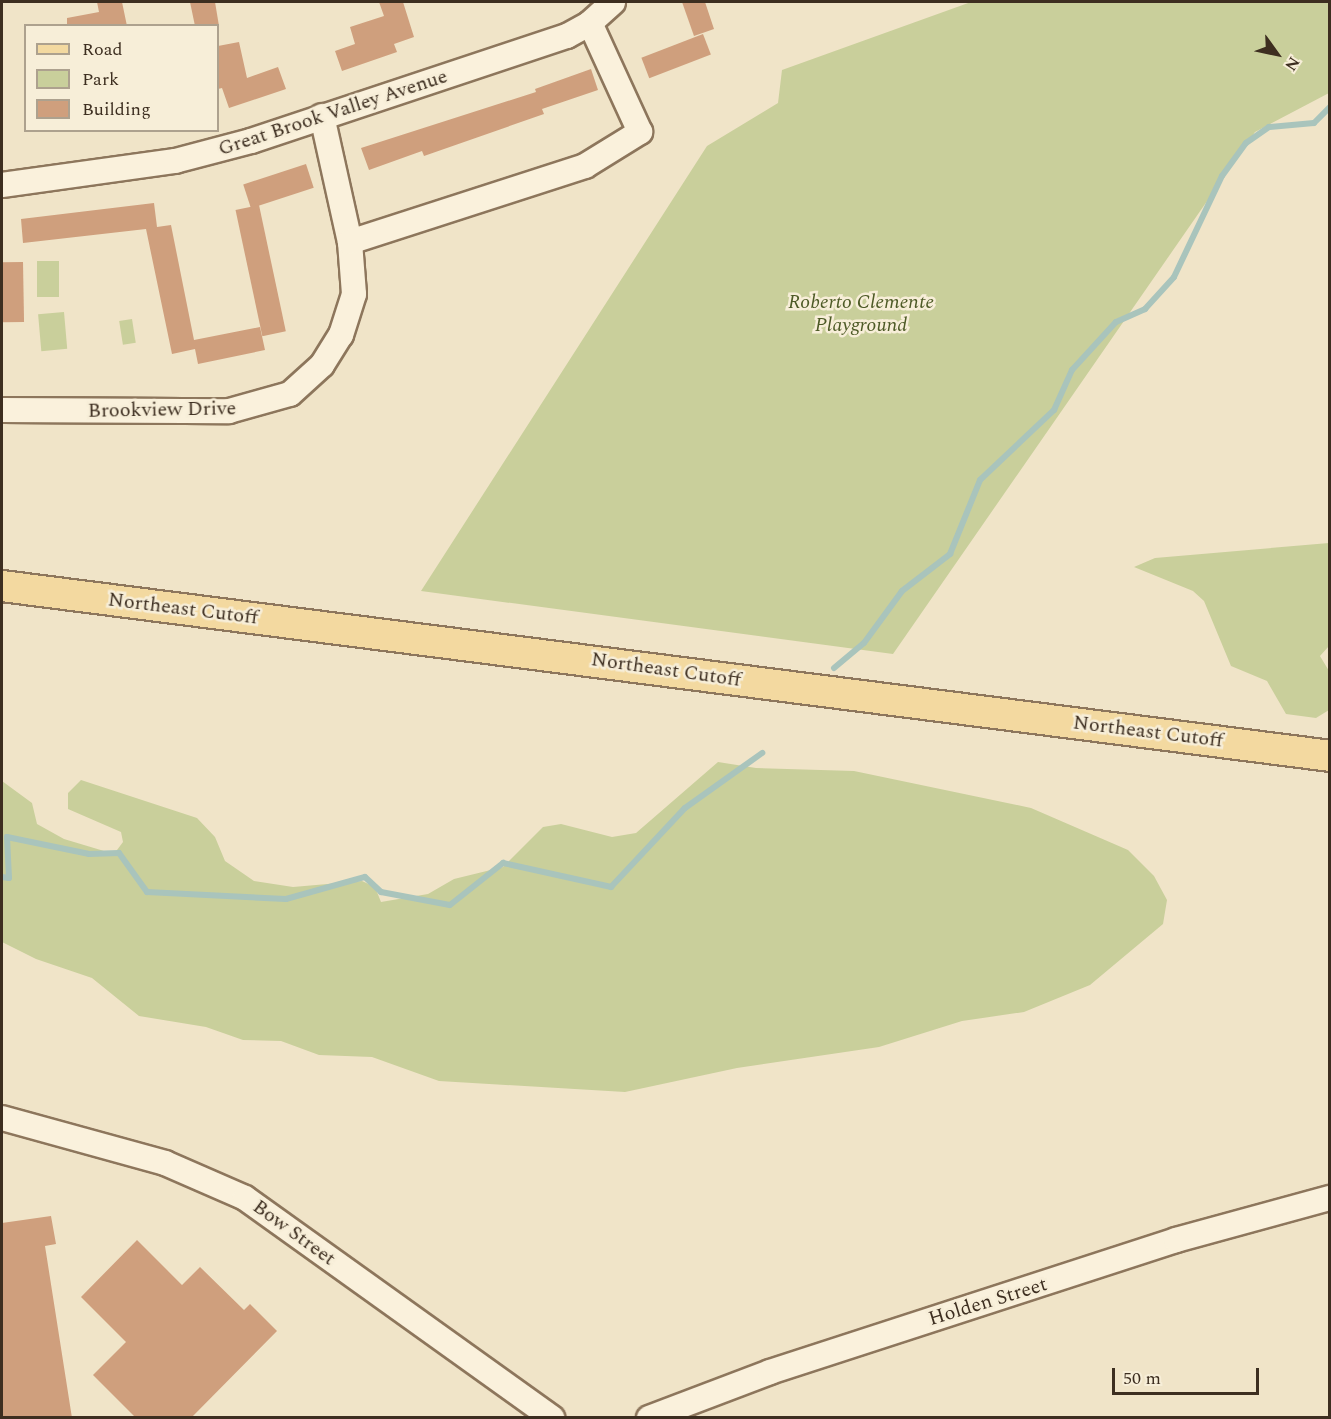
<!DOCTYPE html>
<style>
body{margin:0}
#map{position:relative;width:1331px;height:1419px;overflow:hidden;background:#f0e4c8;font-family:Spectral,serif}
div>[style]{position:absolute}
.green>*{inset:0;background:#c9cf9b;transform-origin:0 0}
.stream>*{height:6px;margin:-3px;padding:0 3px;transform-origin:3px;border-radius:3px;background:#a9c4bc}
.building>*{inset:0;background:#cf9f7d;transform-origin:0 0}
.roads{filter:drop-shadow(2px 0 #8d765c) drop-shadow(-2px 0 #8d765c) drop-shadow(0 2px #8d765c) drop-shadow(0 -2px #8d765c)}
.minor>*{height:24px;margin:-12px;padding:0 12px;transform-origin:12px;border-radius:12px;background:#faf1dc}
.major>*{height:30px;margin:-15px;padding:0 15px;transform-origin:15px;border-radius:15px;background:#f3d9a0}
span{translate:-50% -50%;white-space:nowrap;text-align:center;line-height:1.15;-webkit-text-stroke:5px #f7eed8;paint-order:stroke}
.street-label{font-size:20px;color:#3d2e20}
.park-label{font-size:20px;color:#4d5a26;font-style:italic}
.frame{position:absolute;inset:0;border:3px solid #3d2e20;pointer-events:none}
.legend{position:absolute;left:24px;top:24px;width:195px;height:108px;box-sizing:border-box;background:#f7eed8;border:2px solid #ada18e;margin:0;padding:8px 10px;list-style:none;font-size:18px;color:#3d2e20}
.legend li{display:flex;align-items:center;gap:12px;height:30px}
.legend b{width:30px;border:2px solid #ada18e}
.north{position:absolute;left:1247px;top:24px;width:60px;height:60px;-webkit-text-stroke:4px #f7eed8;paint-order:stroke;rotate:123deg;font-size:16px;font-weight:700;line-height:24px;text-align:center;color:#3d2e20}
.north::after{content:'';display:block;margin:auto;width:21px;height:27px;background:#3d2e20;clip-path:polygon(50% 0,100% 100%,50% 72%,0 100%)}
.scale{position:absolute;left:1112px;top:1368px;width:147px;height:27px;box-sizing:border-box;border:3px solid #3d2e20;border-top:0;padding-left:8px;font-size:18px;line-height:21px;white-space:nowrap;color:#3d2e20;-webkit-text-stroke:4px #f7eed8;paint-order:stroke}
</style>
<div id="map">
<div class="green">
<div style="clip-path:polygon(971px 2px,1329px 2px,1329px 93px,1255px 132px,893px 654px,421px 591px,707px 146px,778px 103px,782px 70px)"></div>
<div style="left:37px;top:261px;width:22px;height:36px"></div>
<div style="left:64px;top:312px;width:37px;height:26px;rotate:85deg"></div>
<div style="left:132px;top:319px;width:24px;height:13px;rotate:81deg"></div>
<div style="clip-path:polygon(1329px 543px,1329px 646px,1320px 656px,1329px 671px,1329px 710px,1316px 718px,1286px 714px,1267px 681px,1231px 666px,1204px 601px,1193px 591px,1134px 567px,1155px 558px)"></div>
<div style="clip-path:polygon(718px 762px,756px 768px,854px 771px,1031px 808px,1128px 850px,1154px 876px,1167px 900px,1163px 924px,1090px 985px,1024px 1012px,962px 1021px,879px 1047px,737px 1068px,625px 1092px,439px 1081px,372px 1057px,319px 1055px,281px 1041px,243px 1040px,206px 1027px,139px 1016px,92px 978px,36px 959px,2px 942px,2px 781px,32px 803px,37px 824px,64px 839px,114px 854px,123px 842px,121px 832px,68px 809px,68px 793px,81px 780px,197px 818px,215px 837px,225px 861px,254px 881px,293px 887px,362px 881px,375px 887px,381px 902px,428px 894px,454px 879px,503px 867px,543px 827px,561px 824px,612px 837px,636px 833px)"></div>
</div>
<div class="stream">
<div style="left:834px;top:668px;width:39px;rotate:-40deg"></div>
<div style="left:864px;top:643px;width:64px;rotate:-53.8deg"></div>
<div style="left:902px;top:591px;width:61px;rotate:-37.6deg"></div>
<div style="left:950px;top:554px;width:80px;rotate:-67.9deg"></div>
<div style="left:980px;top:480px;width:102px;rotate:-43.4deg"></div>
<div style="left:1054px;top:410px;width:44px;rotate:-65.8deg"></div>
<div style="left:1072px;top:370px;width:65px;rotate:-47.5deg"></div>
<div style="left:1116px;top:322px;width:32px;rotate:-24deg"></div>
<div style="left:1145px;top:309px;width:43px;rotate:-47.8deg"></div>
<div style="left:1174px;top:277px;width:112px;rotate:-64.6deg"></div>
<div style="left:1222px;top:176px;width:41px;rotate:-54deg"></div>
<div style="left:1246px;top:143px;width:28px;rotate:-35deg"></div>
<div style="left:1269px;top:127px;width:45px;rotate:-5.1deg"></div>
<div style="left:1314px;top:123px;width:23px;rotate:-45deg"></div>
<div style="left:2px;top:877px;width:7px;rotate:8deg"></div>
<div style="left:9px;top:878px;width:41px;rotate:-92.8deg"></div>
<div style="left:7px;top:837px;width:84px;rotate:11.7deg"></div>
<div style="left:89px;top:854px;width:30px;rotate:-2deg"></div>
<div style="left:119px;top:853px;width:48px;rotate:54.3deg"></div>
<div style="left:147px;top:892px;width:139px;rotate:2.9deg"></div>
<div style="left:286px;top:899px;width:82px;rotate:-15.6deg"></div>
<div style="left:365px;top:877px;width:22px;rotate:43deg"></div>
<div style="left:381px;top:892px;width:70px;rotate:10.7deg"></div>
<div style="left:450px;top:905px;width:68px;rotate:-38.4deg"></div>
<div style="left:503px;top:863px;width:111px;rotate:12.5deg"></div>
<div style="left:611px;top:887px;width:108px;rotate:-46.9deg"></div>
<div style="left:685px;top:808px;width:95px;rotate:-35.5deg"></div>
</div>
<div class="building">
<div style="clip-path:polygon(97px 2px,122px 2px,127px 26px,67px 26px,67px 18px,99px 12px)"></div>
<div style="clip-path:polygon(190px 2px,215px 2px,219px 26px,195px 26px)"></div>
<div style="clip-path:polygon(379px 2px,403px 2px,414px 37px,394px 44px,397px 52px,342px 71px,335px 51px,355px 44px,350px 27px,384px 16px)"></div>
<div style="clip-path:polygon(682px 2px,705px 2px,714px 29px,694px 36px)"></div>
<div style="left:703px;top:34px;width:22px;height:66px;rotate:69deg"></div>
<div style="clip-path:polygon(239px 42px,247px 78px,278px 67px,286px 89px,229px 108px,222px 88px,218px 89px,218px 46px)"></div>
<div style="clip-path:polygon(591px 69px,598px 90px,542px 109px,544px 114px,424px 156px,422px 151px,369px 170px,361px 148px,536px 92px,535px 89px)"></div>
<div style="left:306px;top:164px;width:25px;height:66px;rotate:72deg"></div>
<div style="clip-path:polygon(154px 203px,157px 227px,171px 225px,194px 340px,260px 327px,265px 350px,198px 364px,195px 349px,172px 354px,146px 229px,23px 243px,21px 219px)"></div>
<div style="left:259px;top:205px;width:129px;height:24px;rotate:78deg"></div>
<div style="left:23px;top:262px;width:60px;height:21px;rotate:89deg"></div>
<div style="clip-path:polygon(51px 1216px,56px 1244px,45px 1246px,72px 1418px,2px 1418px,2px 1223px)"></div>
<div style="clip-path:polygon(137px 1240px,182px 1285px,200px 1267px,244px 1310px,250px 1304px,277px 1331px,191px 1418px,136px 1418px,93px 1375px,126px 1342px,81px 1297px)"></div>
</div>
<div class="roads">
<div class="minor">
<div style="left:322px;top:116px;width:129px;rotate:77.5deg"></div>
<div style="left:2px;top:185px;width:175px;rotate:-7.9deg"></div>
<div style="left:175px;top:161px;width:79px;rotate:-14.7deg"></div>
<div style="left:251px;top:141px;width:333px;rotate:-18.4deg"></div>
<div style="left:567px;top:36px;width:26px;rotate:-29deg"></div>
<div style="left:590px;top:23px;width:31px;rotate:-42deg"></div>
<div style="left:2px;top:410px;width:227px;rotate:0.3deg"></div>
<div style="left:229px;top:411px;width:63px;rotate:-15.6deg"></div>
<div style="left:290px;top:394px;width:43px;rotate:-42.2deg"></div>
<div style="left:322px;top:365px;width:36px;rotate:-58deg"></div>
<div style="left:341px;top:335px;width:43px;rotate:-72.4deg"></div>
<div style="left:354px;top:294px;width:52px;rotate:-94.4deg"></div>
<div style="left:350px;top:242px;width:247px;rotate:-17.9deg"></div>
<div style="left:585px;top:166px;width:65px;rotate:-31.7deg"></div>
<div style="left:640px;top:132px;width:120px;rotate:-114.6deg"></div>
<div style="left:2px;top:1118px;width:169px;rotate:15.4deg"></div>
<div style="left:165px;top:1163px;width:87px;rotate:23.6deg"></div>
<div style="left:245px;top:1198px;width:378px;rotate:35.6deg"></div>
<div style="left:649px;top:1418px;width:129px;rotate:-20.8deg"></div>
<div style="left:770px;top:1372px;width:427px;rotate:-18deg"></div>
<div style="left:1176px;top:1240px;width:160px;rotate:-15.3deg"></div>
</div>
<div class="major">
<div style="left:2px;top:586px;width:1339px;rotate:7.29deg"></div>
</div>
</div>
<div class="street-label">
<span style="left:333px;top:113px;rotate:-18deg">Great Brook Valley Avenue</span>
<span style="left:162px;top:410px;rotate:-1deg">Brookview Drive</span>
<span style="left:183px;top:609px;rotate:7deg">Northeast Cutoff</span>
<span style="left:666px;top:670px;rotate:8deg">Northeast Cutoff</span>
<span style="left:1148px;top:732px;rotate:7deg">Northeast Cutoff</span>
<span style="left:294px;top:1233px;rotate:36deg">Bow Street</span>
<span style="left:988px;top:1302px;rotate:-17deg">Holden Street</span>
</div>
<div class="park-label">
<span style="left:861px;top:314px">Roberto Clemente<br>Playground</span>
</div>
<div class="frame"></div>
<ul class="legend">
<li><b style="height:8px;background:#f3d9a0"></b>Road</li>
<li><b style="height:16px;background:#c9cf9b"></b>Park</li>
<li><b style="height:16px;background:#cf9f7d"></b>Building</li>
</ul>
<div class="north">N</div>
<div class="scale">50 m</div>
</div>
